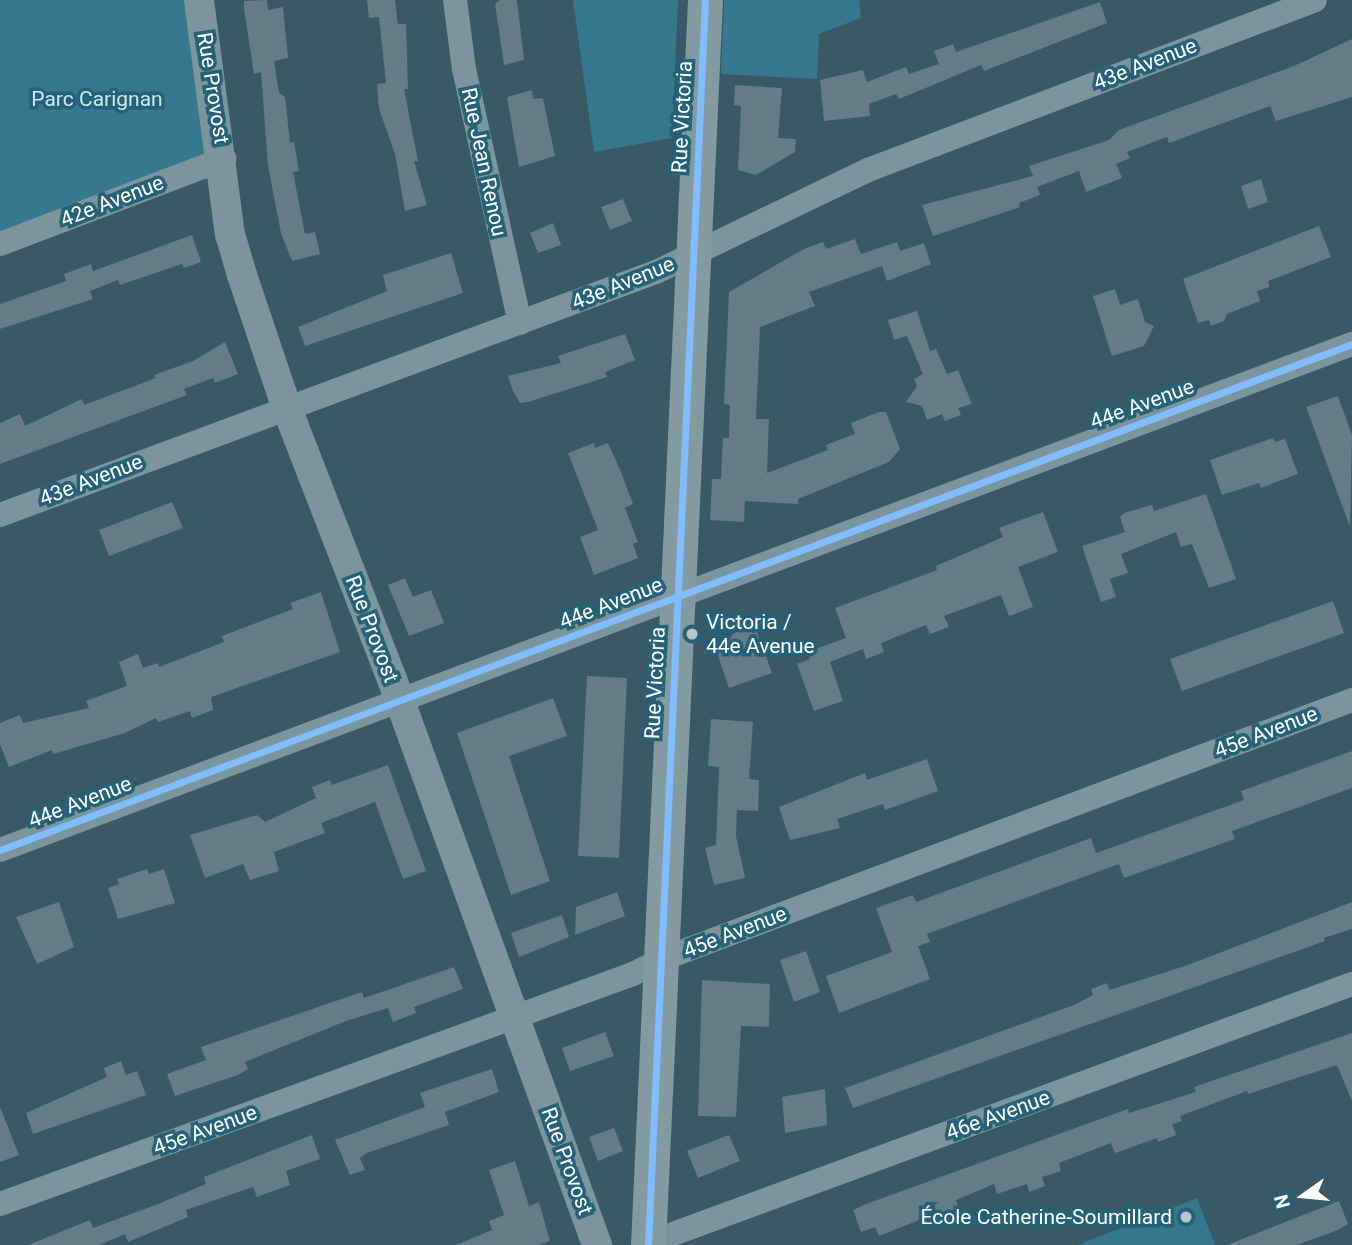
<!DOCTYPE html>
<meta charset="utf-8">
<style>
body{margin:0}
#map{position:relative;width:1352px;height:1245px;overflow:hidden;background:#385965;font-family:Roboto,sans-serif}
div>[style]{position:absolute}
.green>*{inset:0;background:#36788e}
.building>*{inset:0;background:#647c85}
.minor>*{height:24px;margin:-12px;padding:0 12px;transform-origin:12px;border-radius:12px;background:#7c949c}
.tertiary>*{height:30px;margin:-15px;padding:0 15px;transform-origin:15px;border-radius:15px;background:#7c949c}
.secondary>*{height:35px;margin:-17.5px;padding:0 17.5px;transform-origin:17.5px;border-radius:17.5px;background:#839aa1}
.cycleway>*{height:7px;margin:-3.5px;padding:0 3.5px;transform-origin:3.5px;border-radius:3.5px;background:#80bcff}
.dots>*{width:19px;height:19px;translate:-50% -50%;box-sizing:border-box;border:4px solid #256278;border-radius:50%}
span{translate:-50% -50%;white-space:nowrap;text-align:center;line-height:1.15;-webkit-text-stroke:7px #256278;paint-order:stroke}
.street-label{font-size:21px;color:#fff}
.park-label{font-size:21px;color:#cae9f3}
.poi-label{font-size:21px;color:#fff}
.left{translate:0 -50%;text-align:left}
.right{translate:-100% -50%;text-align:right}
.north{position:absolute;left:1268px;top:1161px;width:70px;height:70px;-webkit-text-stroke:5px #256278;paint-order:stroke;rotate:255deg;font-size:19px;font-weight:700;line-height:28px;text-align:center;color:#fff}
.north::after{content:'';display:block;margin:auto;width:24px;height:32px;background:#fff;clip-path:polygon(50% 0,100% 100%,50% 72%,0 100%)}
</style>
<div id="map">
<div class="green">
<div style="clip-path:polygon(0 0,187px 0,219px 157px,0 242px)"></div>
<div style="clip-path:polygon(573px 0,678px 0,672px 138px,594px 152px)"></div>
<div style="clip-path:polygon(724px 0,859px 0,861px 18px,819px 34px,817px 79px,721px 74px)"></div>
<div style="clip-path:polygon(1197px 1198px,1215px 1245px,1078px 1245px)"></div>
</div>
<div class="building">
<div style="clip-path:polygon(267px 0,268px 10px,283px 7px,288px 58px,274px 61px,279px 93px,285px 97px,290px 143px,294px 142px,299px 171px,293px 172px,305px 234px,315px 232px,320px 254px,292px 261px,281px 233px,268px 166px,261px 72px,254px 74px,244px 9px,244px 1px)"></div>
<div style="clip-path:polygon(367px 0,395px 0,398px 24px,406px 24px,408px 89px,404px 89px,418px 161px,414px 161px,427px 205px,405px 211px,395px 154px,379px 109px,377px 84px,386px 83px,379px 17px,369px 18px)"></div>
<div style="clip-path:polygon(500px 0,517px 0,524px 60px,504px 65px,495px 4px)"></div>
<div style="clip-path:polygon(1100px 2px,1107px 23px,984px 71px,981px 65px,899px 99px,896px 94px,869px 104px,870px 116px,824px 121px,820px 80px,863px 70px,867px 82px,906px 67px,909px 74px,939px 64px,934px 51px,953px 44px,956px 52px)"></div>
<div style="clip-path:polygon(1352px 39px,1352px 97px,1276px 121px,1270px 106px,1169px 143px,1167px 137px,1127px 152px,1130px 158px,1116px 164px,1122px 178px,1086px 192px,1079px 171px,1037px 187px,1040px 195px,1019px 203px,1020px 207px,933px 236px,922px 205px,1033px 176px,1029px 166px,1109px 140px,1119px 130px,1294px 66px)"></div>
<div style="clip-path:polygon(735px 85px,782px 88px,778px 138px,796px 139px,795px 152px,756px 175px,738px 170px,741px 106px,734px 105px)"></div>
<div style="clip-path:polygon(532px 90px,533px 99px,543px 98px,555px 156px,519px 167px,507px 97px)"></div>
<div style="clip-path:polygon(1261px 179px,1268px 202px,1248px 209px,1241px 186px)"></div>
<div style="clip-path:polygon(623px 199px,632px 221px,610px 230px,601px 207px)"></div>
<div style="clip-path:polygon(553px 223px,561px 245px,538px 253px,530px 233px)"></div>
<div style="clip-path:polygon(1319px 226px,1331px 257px,1268px 281px,1270px 287px,1257px 291px,1260px 301px,1227px 314px,1224px 321px,1211px 326px,1209px 320px,1198px 323px,1183px 279px)"></div>
<div style="clip-path:polygon(192px 235px,201px 262px,184px 268px,182px 264px,120px 285px,118px 280px,90px 291px,93px 299px,0 329px,0 304px,66px 281px,64px 274px,91px 264px,93px 271px)"></div>
<div style="clip-path:polygon(855px 239px,861px 254px,897px 242px,900px 251px,924px 243px,931px 264px,887px 281px,882px 266px,809px 292px,815px 306px,760px 327px,756px 419px,769px 419px,767px 473px,828px 450px,826px 445px,855px 434px,851px 423px,879px 412px,886px 412px,900px 449px,889px 462px,798px 499px,798px 504px,745px 501px,744px 522px,710px 520px,712px 479px,721px 479px,723px 438px,729px 438px,730px 405px,724px 404px,729px 292px,804px 249px,823px 242px,826px 249px)"></div>
<div style="clip-path:polygon(451px 253px,463px 293px,305px 346px,298px 327px,387px 291px,383px 275px)"></div>
<div style="clip-path:polygon(1115px 289px,1120px 305px,1138px 299px,1145px 322px,1154px 326px,1144px 346px,1112px 356px,1093px 296px)"></div>
<div style="clip-path:polygon(917px 311px,930px 351px,936px 349px,947px 374px,958px 370px,972px 404px,958px 408px,961px 415px,945px 421px,942px 414px,927px 420px,922px 406px,906px 402px,917px 386px,914px 379px,923px 374px,907px 336px,894px 340px,888px 320px)"></div>
<div style="clip-path:polygon(625px 334px,635px 360px,605px 372px,607px 377px,528px 402px,520px 403px,513px 391px,508px 376px,561px 363px,558px 356px)"></div>
<div style="clip-path:polygon(225px 342px,238px 374px,215px 383px,213px 378px,184px 389px,187px 395px,0 464px,0 423px,20px 414px,25px 426px,82px 399px,84px 405px,156px 378px,154px 375px,193px 361px)"></div>
<div style="clip-path:polygon(1338px 396px,1352px 435px,1350px 527px,1306px 407px)"></div>
<div style="clip-path:polygon(1273px 438px,1275px 442px,1285px 439px,1298px 474px,1261px 488px,1259px 483px,1222px 495px,1210px 460px)"></div>
<div style="clip-path:polygon(594px 443px,595px 448px,608px 443px,621px 472px,633px 504px,625px 508px,638px 542px,633px 544px,638px 558px,594px 575px,580px 537px,598px 530px,568px 453px)"></div>
<div style="clip-path:polygon(1206px 494px,1236px 579px,1209px 588px,1192px 544px,1181px 547px,1176px 532px,1121px 554px,1128px 573px,1110px 579px,1116px 597px,1101px 602px,1082px 546px,1125px 532px,1120px 517px,1124px 513px,1152px 505px,1154px 511px)"></div>
<div style="clip-path:polygon(172px 502px,183px 528px,109px 556px,99px 530px)"></div>
<div style="clip-path:polygon(1043px 512px,1058px 552px,1018px 567px,1033px 607px,1009px 616px,1001px 595px,944px 616px,949px 627px,930px 634px,926px 625px,881px 643px,884px 652px,866px 659px,863px 649px,830px 662px,843px 701px,814px 711px,797px 664px,810px 659px,807px 652px,846px 638px,835px 608px,937px 570px,936px 566px,1003px 537px,999px 528px)"></div>
<div style="clip-path:polygon(405px 578px,413px 597px,431px 590px,444px 623px,409px 636px,388px 585px)"></div>
<div style="clip-path:polygon(321px 592px,340px 652px,211px 697px,213px 710px,192px 718px,190px 711px,158px 722px,156px 718px,125px 733px,53px 754px,52px 750px,9px 767px,0 744px,0 723px,20px 715px,23px 723px,89px 708px,86px 701px,127px 686px,119px 662px,138px 654px,143px 668px,158px 663px,159px 667px,224px 642px,222px 636px,293px 609px,290px 603px)"></div>
<div style="clip-path:polygon(1333px 601px,1344px 633px,1182px 691px,1170px 659px)"></div>
<div style="clip-path:polygon(754px 623px,772px 673px,729px 688px,714px 644px)"></div>
<div style="clip-path:polygon(587px 676px,627px 678px,619px 858px,578px 856px)"></div>
<div style="clip-path:polygon(553px 698px,567px 736px,509px 756px,550px 881px,511px 895px,457px 733px)"></div>
<div style="clip-path:polygon(711px 719px,753px 722px,749px 779px,759px 780px,758px 811px,737px 810px,736px 836px,745px 878px,714px 885px,705px 848px,716px 845px,719px 767px,708px 766px)"></div>
<div style="clip-path:polygon(1352px 751px,1352px 788px,1232px 831px,1235px 839px,1124px 878px,1119px 864px,927px 934px,930px 942px,918px 946px,930px 979px,839px 1013px,826px 976px,892px 952px,876px 908px,913px 895px,916px 902px,1091px 838px,1096px 853px,1244px 800px,1241px 791px)"></div>
<div style="clip-path:polygon(927px 759px,938px 791px,885px 810px,883px 804px,837px 819px,840px 828px,790px 840px,779px 807px,865px 773px,867px 780px)"></div>
<div style="clip-path:polygon(388px 765px,426px 871px,403px 879px,375px 802px,321px 823px,325px 833px,274px 852px,279px 871px,250px 880px,243px 864px,205px 878px,190px 835px,257px 815px,265px 822px,316px 798px,312px 787px,330px 780px,332px 785px)"></div>
<div style="clip-path:polygon(147px 869px,149px 874px,164px 869px,175px 903px,118px 919px,108px 888px,119px 884px,117px 879px)"></div>
<div style="clip-path:polygon(617px 892px,625px 916px,575px 935px,576px 907px)"></div>
<div style="clip-path:polygon(59px 902px,74px 947px,37px 964px,16px 917px)"></div>
<div style="clip-path:polygon(1352px 902px,1352px 929px,1324px 938px,1325px 941px,853px 1108px,845px 1088px,1074px 1005px,1093px 995px,1091px 989px,1107px 983px,1109px 990px,1185px 966px)"></div>
<div style="clip-path:polygon(562px 915px,569px 937px,519px 957px,511px 933px)"></div>
<div style="clip-path:polygon(806px 951px,820px 992px,794px 1002px,780px 960px)"></div>
<div style="clip-path:polygon(454px 967px,463px 989px,414px 1007px,416px 1013px,393px 1022px,388px 1008px,346px 1021px,245px 1062px,248px 1069px,238px 1075px,175px 1096px,167px 1074px,206px 1060px,201px 1047px,362px 992px,364px 998px)"></div>
<div style="clip-path:polygon(702px 980px,770px 984px,769px 1027px,741px 1026px,736px 1117px,698px 1116px)"></div>
<div style="clip-path:polygon(605px 1032px,614px 1056px,570px 1071px,562px 1048px)"></div>
<div style="clip-path:polygon(1352px 1033px,1352px 1101px,1337px 1065px,1248px 1094px,1247px 1091px,1180px 1116px,1182px 1121px,1172px 1124px,1176px 1135px,1158px 1142px,1157px 1138px,1115px 1153px,1111px 1143px,1059px 1163px,1061px 1171px,1042px 1177px,1045px 1186px,1029px 1192px,1027px 1184px,997px 1194px,994px 1184px,956px 1200px,960px 1212px,944px 1218px,942px 1211px,879px 1236px,875px 1227px,861px 1232px,853px 1210px,866px 1204px,1128px 1109px,1129px 1113px,1196px 1092px,1194px 1087px)"></div>
<div style="clip-path:polygon(121px 1061px,126px 1075px,137px 1071px,146px 1095px,33px 1134px,26px 1113px,107px 1077px,104px 1068px)"></div>
<div style="clip-path:polygon(492px 1069px,499px 1092px,445px 1112px,449px 1125px,367px 1153px,360px 1158px,365px 1170px,350px 1175px,335px 1140px,425px 1107px,420px 1093px)"></div>
<div style="clip-path:polygon(825px 1089px,827px 1125px,785px 1133px,782px 1097px)"></div>
<div style="clip-path:polygon(0 1107px,19px 1155px,0 1162px)"></div>
<div style="clip-path:polygon(614px 1128px,623px 1151px,598px 1161px,589px 1137px)"></div>
<div style="clip-path:polygon(312px 1135px,320px 1159px,286px 1171px,290px 1185px,257px 1197px,253px 1187px,186px 1210px,188px 1217px,128px 1242px,125px 1234px,99px 1245px,28px 1245px,90px 1220px,93px 1228px,158px 1204px,206px 1184px,204px 1177px)"></div>
<div style="clip-path:polygon(729px 1135px,740px 1161px,698px 1178px,687px 1151px)"></div>
<div style="clip-path:polygon(515px 1161px,529px 1206px,539px 1202px,550px 1241px,538px 1245px,456px 1245px,492px 1230px,489px 1221px,504px 1215px,489px 1170px)"></div>
<div style="clip-path:polygon(1339px 1201px,1348px 1224px,1338px 1230px,1297px 1245px,1227px 1245px)"></div>
</div>
<div class="minor">
<div style="left:455px;top:0;width:70px;rotate:82.6deg"></div>
<div style="left:464px;top:69px;width:260px;rotate:77.6deg"></div>
<div style="left:0;top:244px;width:240px;rotate:-20.8deg"></div>
<div style="left:0;top:515px;width:700px;rotate:-20.33deg"></div>
<div style="left:656px;top:272px;width:235px;rotate:-25.7deg"></div>
<div style="left:868px;top:170px;width:478px;rotate:-20.8deg"></div>
<div style="left:0;top:850px;width:1444px;rotate:-20.52deg"></div>
<div style="left:0;top:1204px;width:673px;rotate:-19.97deg"></div>
<div style="left:633px;top:974px;width:30px;rotate:-27deg"></div>
<div style="left:660px;top:960px;width:739px;rotate:-20.59deg"></div>
<div style="left:643px;top:1245px;width:756px;rotate:-20.21deg"></div>
</div>
<div class="tertiary">
<div style="left:199px;top:0;width:236px;rotate:82.5deg"></div>
<div style="left:230px;top:234px;width:43px;rotate:73.7deg"></div>
<div style="left:242px;top:275px;width:138px;rotate:71.4deg"></div>
<div style="left:286px;top:406px;width:293px;rotate:68.8deg"></div>
<div style="left:392px;top:679px;width:602px;rotate:70.09deg"></div>
</div>
<div class="secondary">
<div style="left:648px;top:1245px;width:1246px;rotate:-87.38deg"></div>
</div>
<div class="cycleway">
<div style="left:0;top:850px;width:1444px;rotate:-20.52deg"></div>
<div style="left:648px;top:1245px;width:1246px;rotate:-87.38deg"></div>
</div>
<div class="dots">
<div style="left:692px;top:634px;background:#b9c5c9"></div>
<div style="left:1186px;top:1217px;background:#b9c5c9"></div>
</div>
<div class="street-label">
<span style="left:1145px;top:64px;rotate:-21deg">43e Avenue</span>
<span style="left:213px;top:88px;rotate:81deg">Rue Provost</span>
<span style="left:682px;top:117px;rotate:-87deg">Rue Victoria</span>
<span style="left:484px;top:162px;rotate:78deg">Rue Jean Renou</span>
<span style="left:112px;top:201px;rotate:-21deg">42e Avenue</span>
<span style="left:623px;top:283px;rotate:-22deg">43e Avenue</span>
<span style="left:1142px;top:404px;rotate:-20deg">44e Avenue</span>
<span style="left:91px;top:480px;rotate:-21deg">43e Avenue</span>
<span style="left:611px;top:603px;rotate:-21deg">44e Avenue</span>
<span style="left:372px;top:629px;rotate:69deg">Rue Provost</span>
<span style="left:655px;top:683px;rotate:-87deg">Rue Victoria</span>
<span style="left:1266px;top:732px;rotate:-21deg">45e Avenue</span>
<span style="left:80px;top:802px;rotate:-21deg">44e Avenue</span>
<span style="left:735px;top:932px;rotate:-21deg">45e Avenue</span>
<span style="left:998px;top:1115px;rotate:-20deg">46e Avenue</span>
<span style="left:205px;top:1130px;rotate:-20deg">45e Avenue</span>
<span style="left:567px;top:1161px;rotate:70deg">Rue Provost</span>
</div>
<div class="park-label">
<span style="left:97px;top:99px">Parc Carignan</span>
</div>
<div class="poi-label">
<span class="left" style="left:706px;top:634px">Victoria /<br>44e Avenue</span>
<span class="right" style="left:1172px;top:1217px">École Catherine-Soumillard</span>
</div>
<div class="north">N</div>
</div>
